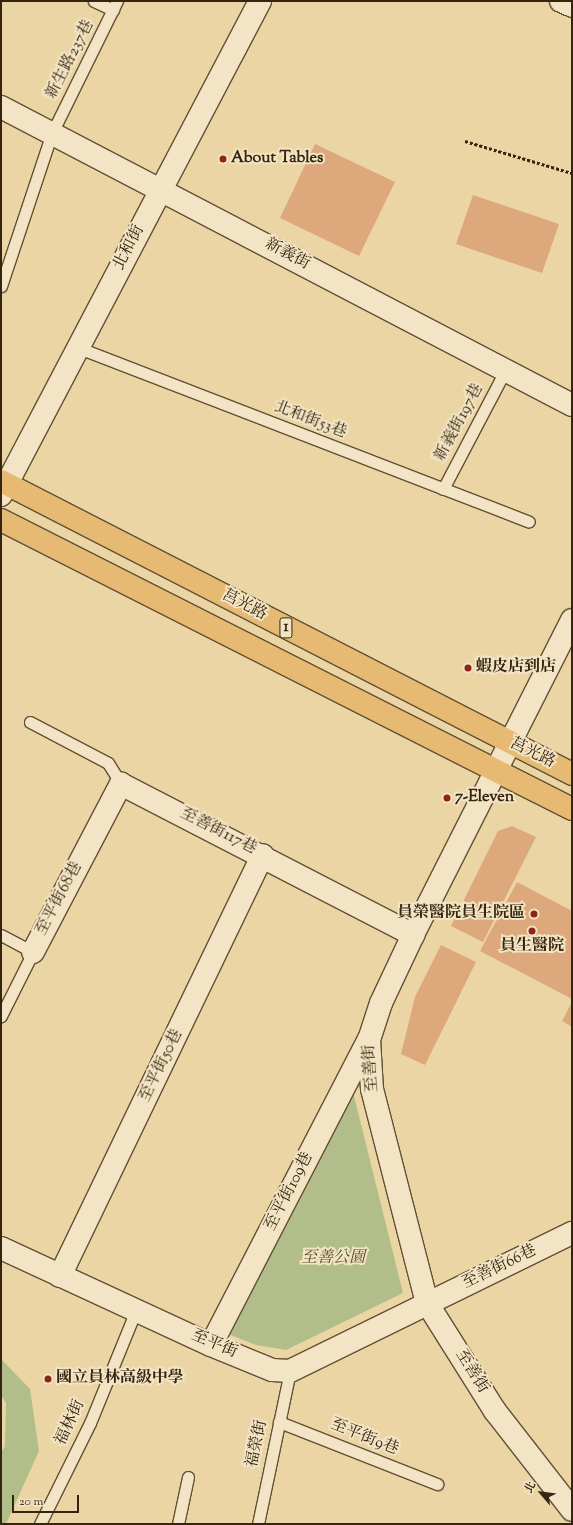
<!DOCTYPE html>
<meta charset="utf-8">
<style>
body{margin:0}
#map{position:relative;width:573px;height:1525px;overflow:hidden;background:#ebd5a5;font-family:"Sorts Mill Goudy","Noto Serif TC",serif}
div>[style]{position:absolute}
.green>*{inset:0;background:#b2be8a}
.building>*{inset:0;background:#dda87c}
.path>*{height:2.5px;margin-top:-1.25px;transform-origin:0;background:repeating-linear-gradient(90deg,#35240f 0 3px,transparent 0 5px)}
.roads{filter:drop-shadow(1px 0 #625034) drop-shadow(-1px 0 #625034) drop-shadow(0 1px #625034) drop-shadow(0 -1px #625034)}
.service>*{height:11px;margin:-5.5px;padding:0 5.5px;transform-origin:5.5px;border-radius:5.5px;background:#f2e4c4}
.minor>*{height:22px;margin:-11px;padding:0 11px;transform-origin:11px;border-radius:11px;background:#f2e4c4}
.primary>*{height:22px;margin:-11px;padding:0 11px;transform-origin:11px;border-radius:11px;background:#e6ba72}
.dots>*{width:11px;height:11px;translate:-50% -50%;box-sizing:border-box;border:2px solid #f2e4c4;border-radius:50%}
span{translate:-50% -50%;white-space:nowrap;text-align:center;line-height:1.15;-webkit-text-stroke:4px #f2e4c4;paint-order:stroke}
.shield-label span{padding:1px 3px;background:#f2e4c4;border:1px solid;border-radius:3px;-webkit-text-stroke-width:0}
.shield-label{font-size:15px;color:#35240f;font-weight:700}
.street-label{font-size:16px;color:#35240f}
.poi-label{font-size:16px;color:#35240f;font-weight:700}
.left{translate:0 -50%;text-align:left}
.right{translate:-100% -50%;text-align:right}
.park-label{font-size:16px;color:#544a2e;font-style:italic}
.frame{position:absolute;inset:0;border:2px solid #35240f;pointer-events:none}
.north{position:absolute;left:521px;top:1473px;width:40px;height:40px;-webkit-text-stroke:3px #f2e4c4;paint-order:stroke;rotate:298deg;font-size:11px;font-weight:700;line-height:16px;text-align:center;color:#35240f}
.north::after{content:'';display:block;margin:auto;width:14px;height:18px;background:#35240f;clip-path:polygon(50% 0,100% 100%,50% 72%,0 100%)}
.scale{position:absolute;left:12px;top:1495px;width:67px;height:18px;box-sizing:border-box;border:2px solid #35240f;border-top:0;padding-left:5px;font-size:12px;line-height:14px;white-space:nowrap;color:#35240f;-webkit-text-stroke:3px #f2e4c4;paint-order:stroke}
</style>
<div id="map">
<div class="green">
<div style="clip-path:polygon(352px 1088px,403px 1293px,286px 1350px,256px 1345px,228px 1334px)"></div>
<div style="clip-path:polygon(1px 1359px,30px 1389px,39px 1451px,6px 1524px,1px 1524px,1px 1453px,5px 1446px,6px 1403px,1px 1395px)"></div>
</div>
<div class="building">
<div style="clip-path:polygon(315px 144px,395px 182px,359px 256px,280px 218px)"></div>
<div style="clip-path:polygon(473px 195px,559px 224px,542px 273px,456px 244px)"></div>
<div style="clip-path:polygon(512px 826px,536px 837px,483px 942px,451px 926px,498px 831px)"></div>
<div style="clip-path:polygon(517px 882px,572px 911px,572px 999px,480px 951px)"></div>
<div style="clip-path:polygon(441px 945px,476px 962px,425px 1065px,401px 1054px,415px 997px)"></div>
<div style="clip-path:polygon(572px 1002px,572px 1027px,562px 1021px)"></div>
</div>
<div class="path">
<div style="left:465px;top:141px;width:112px;rotate:16.7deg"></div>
</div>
<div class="roads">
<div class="service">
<div style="left:94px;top:1px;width:21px;rotate:25deg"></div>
<div style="left:1px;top:286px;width:161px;rotate:-71.6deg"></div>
<div style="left:52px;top:133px;width:147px;rotate:-63.8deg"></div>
<div style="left:79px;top:348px;width:482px;rotate:21.1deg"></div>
<div style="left:443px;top:489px;width:133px;rotate:-62.3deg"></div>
<div style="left:30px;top:722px;width:88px;rotate:27.7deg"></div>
<div style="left:108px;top:763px;width:25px;rotate:58deg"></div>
<div style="left:1px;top:935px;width:36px;rotate:28deg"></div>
<div style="left:33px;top:952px;width:72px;rotate:116.6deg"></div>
<div style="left:279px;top:1422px;width:170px;rotate:21.4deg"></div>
<div style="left:40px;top:1524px;width:113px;rotate:-63.7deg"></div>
<div style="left:90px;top:1423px;width:122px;rotate:-67.8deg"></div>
<div style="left:178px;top:1524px;width:48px;rotate:-78deg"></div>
<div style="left:258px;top:1524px;width:156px;rotate:-78.2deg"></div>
</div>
<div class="minor">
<div style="left:561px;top:1px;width:12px;rotate:24deg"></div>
<div style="left:1px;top:107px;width:644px;rotate:27.56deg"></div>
<div style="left:1px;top:495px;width:558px;rotate:-62.33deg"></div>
<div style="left:572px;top:620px;width:353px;rotate:116.8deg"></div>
<div style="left:413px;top:935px;width:75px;rotate:115.2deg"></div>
<div style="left:381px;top:1003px;width:38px;rotate:108deg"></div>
<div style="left:369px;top:1039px;width:50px;rotate:86.6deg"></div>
<div style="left:372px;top:1089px;width:221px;rotate:75.6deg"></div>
<div style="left:427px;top:1303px;width:128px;rotate:57.8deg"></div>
<div style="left:495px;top:1411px;width:125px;rotate:52.1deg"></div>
<div style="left:33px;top:952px;width:190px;rotate:-62.4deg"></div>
<div style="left:121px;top:784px;width:329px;rotate:27.3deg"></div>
<div style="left:1px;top:1248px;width:231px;rotate:24.8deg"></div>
<div style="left:211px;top:1345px;width:66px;rotate:22.3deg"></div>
<div style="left:272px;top:1370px;width:18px;rotate:3deg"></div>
<div style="left:290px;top:1371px;width:314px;rotate:-26.1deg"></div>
<div style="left:60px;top:1276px;width:467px;rotate:-64.3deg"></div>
<div style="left:211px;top:1345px;width:344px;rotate:-62.7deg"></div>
</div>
<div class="primary">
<div style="left:1px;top:481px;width:642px;rotate:27.16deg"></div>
<div style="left:1px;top:520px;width:640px;rotate:26.85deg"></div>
</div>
</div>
<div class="dots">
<div style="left:223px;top:159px;background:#8f2418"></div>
<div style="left:468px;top:668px;background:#8f2418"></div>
<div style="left:447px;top:798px;background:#8f2418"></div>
<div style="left:534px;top:914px;background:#8f2418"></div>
<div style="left:532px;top:931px;background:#8f2418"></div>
<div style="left:48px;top:1379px;background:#8f2418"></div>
</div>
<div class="shield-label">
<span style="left:286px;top:628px">1</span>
</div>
<div class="street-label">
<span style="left:71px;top:60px;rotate:-63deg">新生路237巷</span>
<span style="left:130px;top:248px;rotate:-63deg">北和街</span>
<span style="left:287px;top:255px;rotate:28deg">新義街</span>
<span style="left:310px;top:421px;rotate:21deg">北和街53巷</span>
<span style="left:460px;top:423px;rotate:-62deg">新義街197巷</span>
<span style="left:244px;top:606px;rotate:27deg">莒光路</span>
<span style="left:532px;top:754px;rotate:26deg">莒光路</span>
<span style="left:218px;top:832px;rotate:27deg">至善街117巷</span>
<span style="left:60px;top:899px;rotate:-62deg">至平街68巷</span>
<span style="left:162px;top:1066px;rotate:-64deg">至平街50巷</span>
<span style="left:372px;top:1068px;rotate:-94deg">至善街</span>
<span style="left:290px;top:1192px;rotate:-63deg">至平街109巷</span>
<span style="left:500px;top:1268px;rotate:-26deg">至善街66巷</span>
<span style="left:214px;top:1345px;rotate:23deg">至平街</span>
<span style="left:471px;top:1372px;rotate:58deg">至善街</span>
<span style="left:71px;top:1423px;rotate:-65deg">福林街</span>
<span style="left:364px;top:1438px;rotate:22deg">至平街9巷</span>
<span style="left:258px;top:1444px;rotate:-78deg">福榮街</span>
</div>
<div class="poi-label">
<span class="left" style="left:231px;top:159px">About Tables</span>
<span class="left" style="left:476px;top:668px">蝦皮店到店</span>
<span class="left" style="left:455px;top:798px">7-Eleven</span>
<span class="right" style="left:525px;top:914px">員榮醫院員生院區</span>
<span style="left:532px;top:947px">員生醫院</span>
<span class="left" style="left:56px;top:1379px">國立員林高級中學</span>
</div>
<div class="park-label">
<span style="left:333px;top:1259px">至善公園</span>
</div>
<div class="frame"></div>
<div class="north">北</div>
<div class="scale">20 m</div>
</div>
